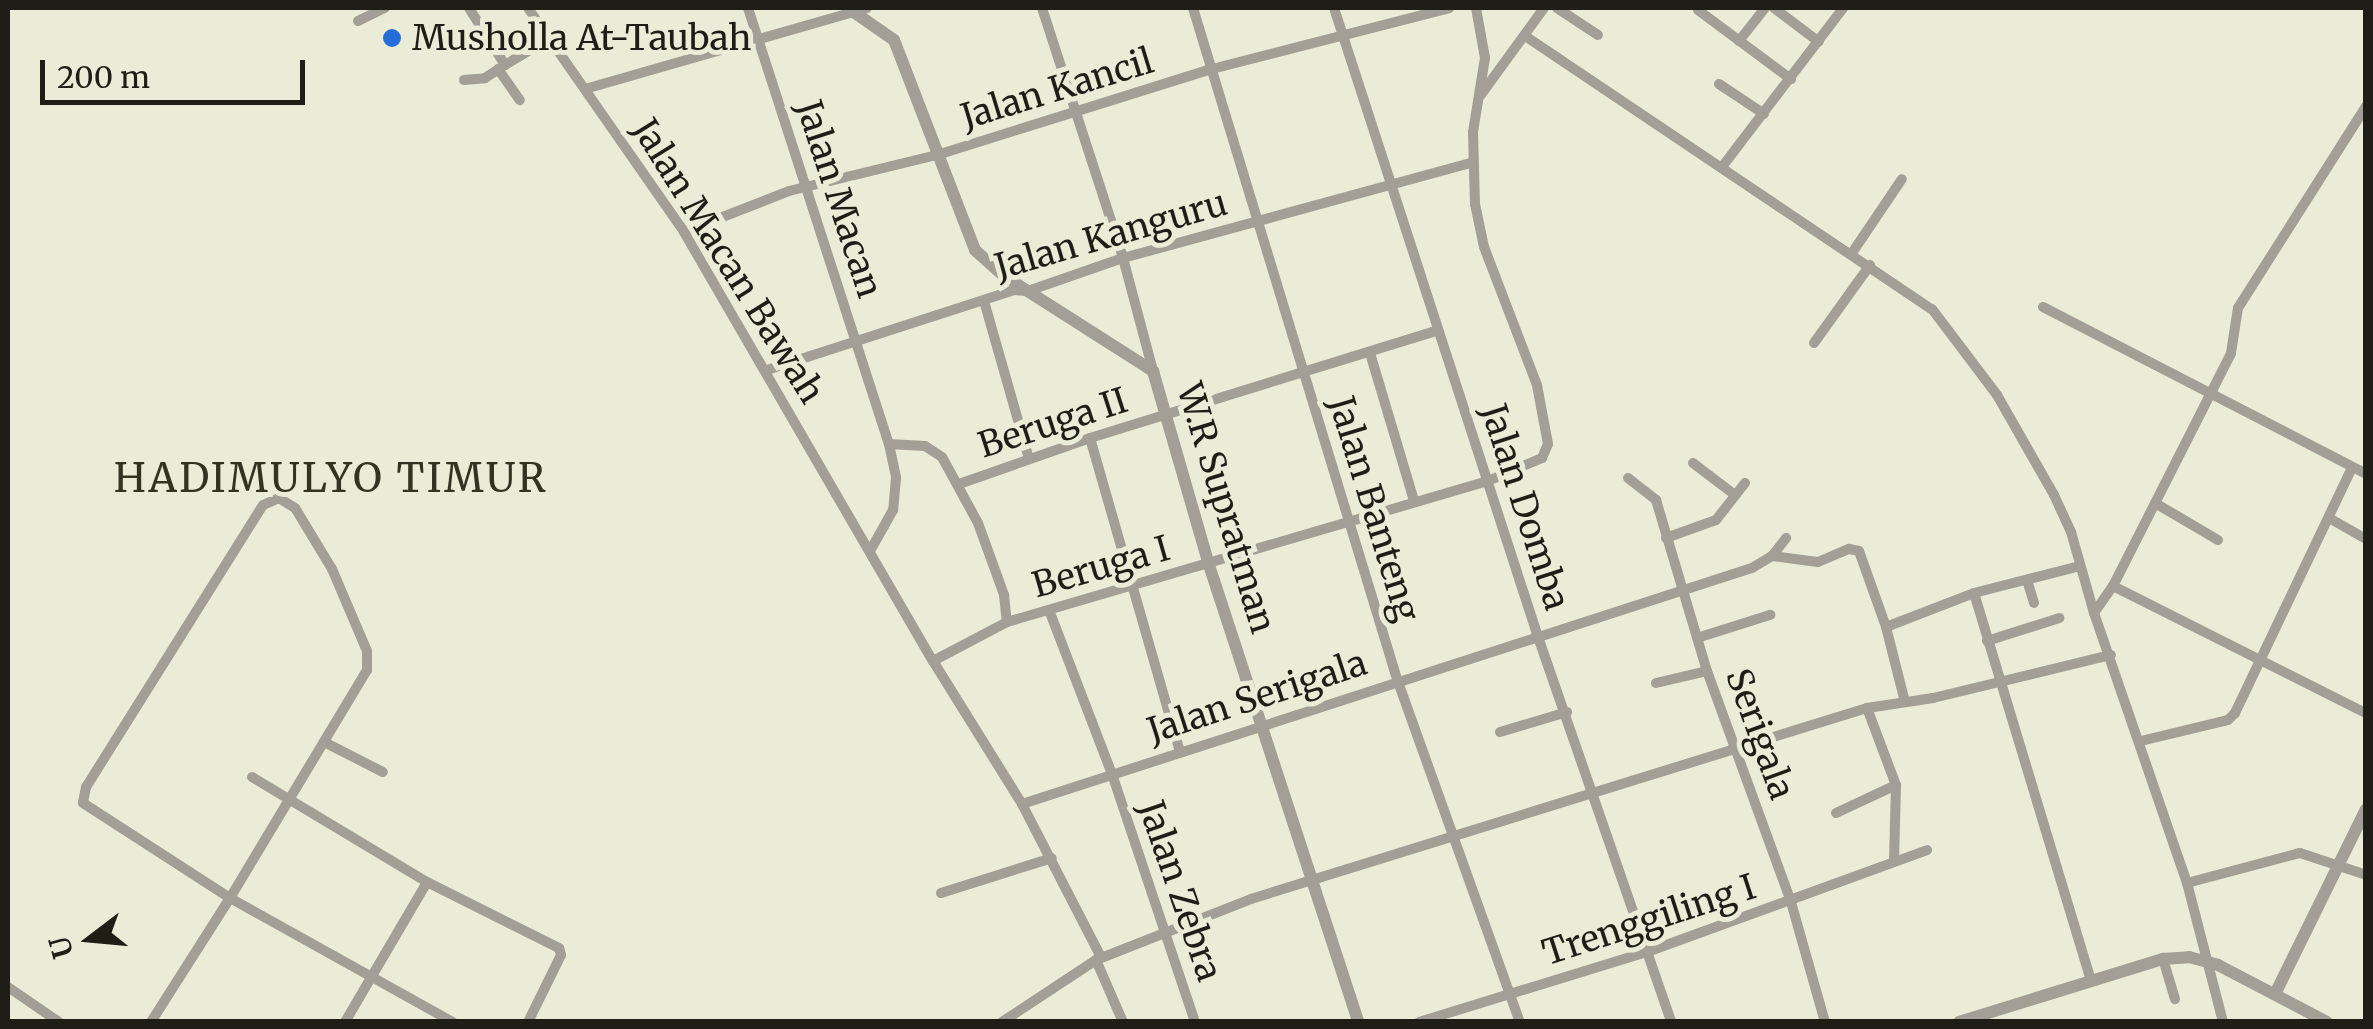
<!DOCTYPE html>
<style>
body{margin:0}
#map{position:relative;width:2373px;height:1029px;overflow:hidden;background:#ebecd7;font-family:Merriweather,serif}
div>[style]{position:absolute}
.minor>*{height:10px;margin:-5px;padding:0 5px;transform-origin:5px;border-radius:5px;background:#a39e96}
.tertiary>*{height:12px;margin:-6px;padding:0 6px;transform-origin:6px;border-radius:6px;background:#a39e96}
.dots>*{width:28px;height:28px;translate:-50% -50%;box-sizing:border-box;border:5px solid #ebecd7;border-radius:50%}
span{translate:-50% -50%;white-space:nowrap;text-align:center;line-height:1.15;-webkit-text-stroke:10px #ebecd7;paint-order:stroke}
.poi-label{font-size:35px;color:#1e1e17}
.left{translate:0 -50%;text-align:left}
.street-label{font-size:35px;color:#1e1e17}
.quarter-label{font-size:40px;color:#333323;letter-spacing:2.5px}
.frame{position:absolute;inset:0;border:10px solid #1e1e17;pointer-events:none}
.north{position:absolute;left:40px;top:889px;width:100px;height:100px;-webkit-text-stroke:8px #ebecd7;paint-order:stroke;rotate:254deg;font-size:28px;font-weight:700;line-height:40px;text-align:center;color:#1e1e17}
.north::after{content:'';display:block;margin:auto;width:35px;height:45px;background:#1e1e17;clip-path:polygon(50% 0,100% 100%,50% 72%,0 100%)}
.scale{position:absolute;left:40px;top:60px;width:265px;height:45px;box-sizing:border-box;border:5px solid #1e1e17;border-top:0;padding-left:12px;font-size:30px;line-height:35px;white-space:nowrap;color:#1e1e17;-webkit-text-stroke:8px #ebecd7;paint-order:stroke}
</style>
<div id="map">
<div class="minor">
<div style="left:469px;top:8px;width:67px;rotate:57.7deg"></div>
<div style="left:505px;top:65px;width:50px;rotate:-31.2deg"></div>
<div style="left:528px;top:8px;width:273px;rotate:55.1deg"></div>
<div style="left:684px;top:232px;width:496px;rotate:59.9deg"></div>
<div style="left:933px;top:661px;width:168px;rotate:58.1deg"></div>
<div style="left:1022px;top:804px;width:172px;rotate:62.7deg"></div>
<div style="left:748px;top:8px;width:458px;rotate:72.1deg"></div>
<div style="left:889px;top:444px;width:35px;rotate:78deg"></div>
<div style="left:896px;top:478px;width:32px;rotate:95deg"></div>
<div style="left:893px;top:510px;width:47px;rotate:119.3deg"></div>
<div style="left:1042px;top:8px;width:263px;rotate:72deg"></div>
<div style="left:1123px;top:258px;width:117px;rotate:75.1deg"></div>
<div style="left:1193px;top:8px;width:701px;rotate:73.09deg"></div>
<div style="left:1397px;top:679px;width:364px;rotate:70.3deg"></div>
<div style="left:1334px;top:8px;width:658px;rotate:72.03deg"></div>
<div style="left:1537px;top:634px;width:410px;rotate:70.9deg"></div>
<div style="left:1557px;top:8px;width:49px;rotate:33.4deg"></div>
<div style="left:1774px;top:8px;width:56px;rotate:37.1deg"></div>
<div style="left:1698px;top:10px;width:116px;rotate:36.6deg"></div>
<div style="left:358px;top:21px;width:30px;rotate:-26deg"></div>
<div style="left:1525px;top:36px;width:490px;rotate:33.9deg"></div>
<div style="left:1932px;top:309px;width:108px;rotate:52.9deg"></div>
<div style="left:1997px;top:395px;width:115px;rotate:60.3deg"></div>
<div style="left:2054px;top:495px;width:41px;rotate:65.3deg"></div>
<div style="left:2071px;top:532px;width:84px;rotate:74.1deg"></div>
<div style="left:1739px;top:41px;width:42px;rotate:-51.8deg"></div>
<div style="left:498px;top:69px;width:38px;rotate:55deg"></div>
<div style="left:464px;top:80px;width:21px;rotate:-5deg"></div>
<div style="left:485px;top:78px;width:24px;rotate:-33deg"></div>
<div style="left:1719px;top:84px;width:54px;rotate:33.7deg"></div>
<div style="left:585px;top:89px;width:293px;rotate:-16deg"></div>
<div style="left:1480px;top:96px;width:109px;rotate:-54deg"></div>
<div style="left:1722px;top:167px;width:200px;rotate:-52.7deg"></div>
<div style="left:684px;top:232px;width:113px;rotate:-21.3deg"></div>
<div style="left:789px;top:191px;width:152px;rotate:-13.7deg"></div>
<div style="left:937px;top:155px;width:288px;rotate:-17.4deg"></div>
<div style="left:1212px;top:69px;width:245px;rotate:-14.4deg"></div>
<div style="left:1852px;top:253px;width:89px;rotate:-56deg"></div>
<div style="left:984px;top:301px;width:164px;rotate:74.1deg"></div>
<div style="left:2043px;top:307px;width:364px;rotate:27.3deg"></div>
<div style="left:1814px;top:343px;width:96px;rotate:-54.3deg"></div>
<div style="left:1370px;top:353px;width:154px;rotate:73.4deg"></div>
<div style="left:767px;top:370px;width:260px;rotate:-17.9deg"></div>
<div style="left:1014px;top:290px;width:14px;rotate:4deg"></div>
<div style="left:1028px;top:291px;width:101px;rotate:-19.2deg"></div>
<div style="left:1123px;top:258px;width:363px;rotate:-15.3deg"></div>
<div style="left:1090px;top:438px;width:327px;rotate:74deg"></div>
<div style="left:889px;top:444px;width:36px;rotate:3deg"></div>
<div style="left:925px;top:446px;width:20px;rotate:33deg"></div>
<div style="left:942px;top:457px;width:75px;rotate:61.4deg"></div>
<div style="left:978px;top:523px;width:77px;rotate:70.1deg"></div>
<div style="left:1004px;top:595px;width:27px;rotate:84deg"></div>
<div style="left:1693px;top:463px;width:53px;rotate:37.3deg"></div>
<div style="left:1628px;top:478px;width:36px;rotate:38deg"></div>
<div style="left:1656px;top:500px;width:178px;rotate:73.4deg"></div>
<div style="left:1707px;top:671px;width:246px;rotate:70deg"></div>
<div style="left:1791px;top:902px;width:125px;rotate:74.2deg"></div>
<div style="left:959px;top:484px;width:139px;rotate:-19.3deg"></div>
<div style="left:1090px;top:438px;width:364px;rotate:-17.2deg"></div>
<div style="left:2155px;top:503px;width:73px;rotate:30.4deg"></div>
<div style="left:2329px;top:518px;width:43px;rotate:29.6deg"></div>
<div style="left:1666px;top:538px;width:53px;rotate:-19.8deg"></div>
<div style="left:1716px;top:520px;width:47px;rotate:-51.9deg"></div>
<div style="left:1772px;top:556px;width:46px;rotate:7.4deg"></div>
<div style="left:1818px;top:562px;width:34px;rotate:-23deg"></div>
<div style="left:1849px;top:549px;width:10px;rotate:11deg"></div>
<div style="left:1859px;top:551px;width:81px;rotate:70.4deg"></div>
<div style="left:1886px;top:627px;width:77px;rotate:75.8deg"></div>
<div style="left:2027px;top:580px;width:24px;rotate:73deg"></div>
<div style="left:2113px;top:586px;width:283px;rotate:26.7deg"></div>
<div style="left:1974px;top:593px;width:405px;rotate:73.2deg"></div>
<div style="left:1049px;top:610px;width:176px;rotate:69deg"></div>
<div style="left:1112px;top:774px;width:262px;rotate:71.5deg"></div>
<div style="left:1886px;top:627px;width:94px;rotate:-21.1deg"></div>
<div style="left:1974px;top:593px;width:109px;rotate:-14.3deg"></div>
<div style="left:1697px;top:638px;width:77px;rotate:-17.5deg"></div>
<div style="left:1987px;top:641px;width:76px;rotate:-17.7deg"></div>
<div style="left:933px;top:661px;width:84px;rotate:-27.8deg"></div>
<div style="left:1007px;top:622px;width:501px;rotate:-16.34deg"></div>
<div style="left:1488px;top:481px;width:59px;rotate:-23.1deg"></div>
<div style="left:1542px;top:458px;width:15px;rotate:-67deg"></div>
<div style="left:1548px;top:444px;width:60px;rotate:-100.6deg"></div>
<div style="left:1537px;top:385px;width:148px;rotate:-111deg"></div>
<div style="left:1484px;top:247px;width:44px;rotate:-101.8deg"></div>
<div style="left:1475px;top:204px;width:72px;rotate:-91.6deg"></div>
<div style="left:1473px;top:132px;width:75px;rotate:-80.8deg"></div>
<div style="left:1485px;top:58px;width:51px;rotate:-100.2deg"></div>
<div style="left:1656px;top:683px;width:52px;rotate:-13.2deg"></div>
<div style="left:1867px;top:708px;width:82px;rotate:69.4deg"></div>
<div style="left:1896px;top:785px;width:76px;rotate:91.5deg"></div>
<div style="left:1500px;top:732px;width:70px;rotate:-16.6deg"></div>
<div style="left:2141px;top:741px;width:89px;rotate:-13.6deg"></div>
<div style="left:2228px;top:720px;width:10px;rotate:-45deg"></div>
<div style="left:2235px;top:713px;width:272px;rotate:-64.5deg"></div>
<div style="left:324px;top:742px;width:66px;rotate:27deg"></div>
<div style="left:252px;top:777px;width:204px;rotate:31deg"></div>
<div style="left:427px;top:882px;width:148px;rotate:26.6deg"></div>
<div style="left:559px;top:948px;width:7px;rotate:74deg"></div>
<div style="left:561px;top:955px;width:75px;rotate:116.2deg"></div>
<div style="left:1022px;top:804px;width:767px;rotate:-17.92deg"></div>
<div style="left:1752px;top:568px;width:23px;rotate:-31deg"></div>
<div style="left:1772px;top:556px;width:23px;rotate:-52deg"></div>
<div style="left:1836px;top:813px;width:66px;rotate:-25deg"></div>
<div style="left:2187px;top:883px;width:117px;rotate:-14.9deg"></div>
<div style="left:2300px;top:853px;width:70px;rotate:18.4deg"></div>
<div style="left:941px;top:893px;width:116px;rotate:-17.5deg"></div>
<div style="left:2163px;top:959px;width:42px;rotate:73.3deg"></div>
<div style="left:1096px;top:960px;width:68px;rotate:66.5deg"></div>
<div style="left:8px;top:987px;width:62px;rotate:34.5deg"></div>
<div style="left:151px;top:1022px;width:147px;rotate:-57.5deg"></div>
<div style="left:230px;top:898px;width:266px;rotate:-59deg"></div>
<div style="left:367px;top:670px;width:19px;rotate:-90deg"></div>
<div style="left:367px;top:651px;width:89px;rotate:-113.1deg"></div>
<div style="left:332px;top:569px;width:71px;rotate:-121.2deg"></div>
<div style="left:295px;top:508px;width:19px;rotate:-148deg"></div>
<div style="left:279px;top:498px;width:17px;rotate:156deg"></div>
<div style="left:263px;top:505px;width:333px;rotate:122.1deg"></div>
<div style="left:86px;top:787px;width:16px;rotate:101deg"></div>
<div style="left:83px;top:803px;width:175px;rotate:32.9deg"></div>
<div style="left:230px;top:898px;width:255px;rotate:29.1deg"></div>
<div style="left:345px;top:1022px;width:162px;rotate:-59.6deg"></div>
<div style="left:1002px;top:1022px;width:113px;rotate:-33.4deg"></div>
<div style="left:1096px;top:960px;width:167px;rotate:-21.5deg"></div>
<div style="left:1251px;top:899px;width:645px;rotate:-17.23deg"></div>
<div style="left:1867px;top:708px;width:67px;rotate:-8.6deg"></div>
<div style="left:1933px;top:698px;width:183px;rotate:-13.6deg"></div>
<div style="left:1419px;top:1022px;width:239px;rotate:-17.1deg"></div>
<div style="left:1647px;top:952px;width:298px;rotate:-20deg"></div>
<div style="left:2223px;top:1022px;width:144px;rotate:-104.5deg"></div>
<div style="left:2187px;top:883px;width:286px;rotate:-109deg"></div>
<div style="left:2094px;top:613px;width:33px;rotate:-55deg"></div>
<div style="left:2113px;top:586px;width:261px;rotate:-63.1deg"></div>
<div style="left:2231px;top:353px;width:46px;rotate:-81.2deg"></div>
<div style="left:2238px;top:308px;width:239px;rotate:-57.6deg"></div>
</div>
<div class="tertiary">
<div style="left:848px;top:8px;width:56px;rotate:34.8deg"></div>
<div style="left:894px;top:40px;width:225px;rotate:68.9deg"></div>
<div style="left:975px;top:250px;width:39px;rotate:42deg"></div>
<div style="left:1004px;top:276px;width:177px;rotate:32.5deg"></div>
<div style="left:1153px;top:371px;width:202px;rotate:73.9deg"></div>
<div style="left:1209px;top:565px;width:481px;rotate:71.9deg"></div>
<div style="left:2275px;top:994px;width:206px;rotate:-63.8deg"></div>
<div style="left:1959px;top:1022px;width:214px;rotate:-17.2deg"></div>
<div style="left:2163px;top:959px;width:26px;rotate:-4deg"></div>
<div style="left:2189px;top:957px;width:30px;rotate:15deg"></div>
<div style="left:2218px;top:965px;width:123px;rotate:27.6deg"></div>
</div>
<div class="dots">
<div style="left:392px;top:38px;background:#256dd9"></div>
</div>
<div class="poi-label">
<span class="left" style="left:412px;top:38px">Musholla At-Taubah</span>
</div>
<div class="street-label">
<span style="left:1057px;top:89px;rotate:-17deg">Jalan Kancil</span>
<span style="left:839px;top:199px;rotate:72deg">Jalan Macan</span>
<span style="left:1111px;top:235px;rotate:-16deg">Jalan Kanguru</span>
<span style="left:728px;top:261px;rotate:58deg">Jalan Macan Bawah</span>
<span style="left:1053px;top:423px;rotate:-18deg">Beruga II</span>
<span style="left:1525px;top:507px;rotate:72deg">Jalan Domba</span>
<span style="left:1226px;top:508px;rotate:73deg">W.R Supratman</span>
<span style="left:1374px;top:509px;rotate:73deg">Jalan Banteng</span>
<span style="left:1101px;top:567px;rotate:-16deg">Beruga I</span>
<span style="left:1257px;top:697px;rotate:-18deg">Jalan Serigala</span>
<span style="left:1760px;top:734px;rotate:70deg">Serigala</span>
<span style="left:1180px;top:891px;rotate:71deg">Jalan Zebra</span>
<span style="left:1649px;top:920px;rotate:-18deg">Trenggiling I</span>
</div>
<div class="quarter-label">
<span style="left:331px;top:478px">HADIMULYO TIMUR</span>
</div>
<div class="frame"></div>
<div class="north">U</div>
<div class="scale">200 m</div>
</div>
